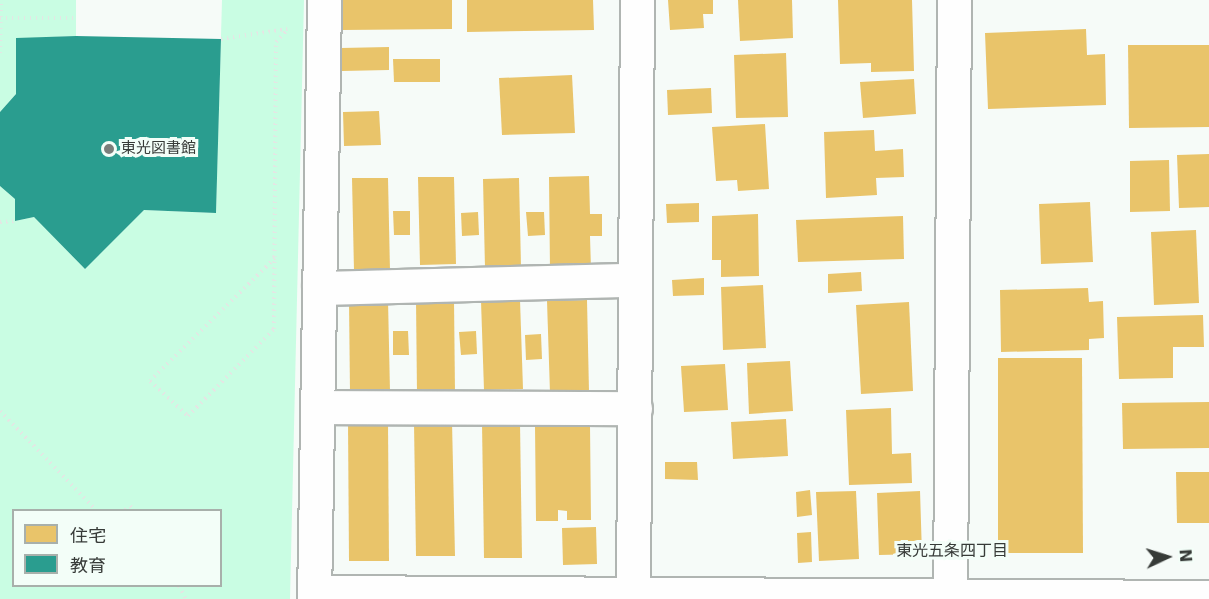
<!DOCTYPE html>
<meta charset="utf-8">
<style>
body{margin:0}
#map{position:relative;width:1209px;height:599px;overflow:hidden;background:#f6fbf8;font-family:"DejaVu Sans","Noto Sans JP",sans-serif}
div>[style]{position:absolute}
.green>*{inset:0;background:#c9fde3}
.homes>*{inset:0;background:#e9c46a}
.schools>*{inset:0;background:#2a9d8f}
.path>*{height:4px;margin-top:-2px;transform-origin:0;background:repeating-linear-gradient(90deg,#e4e6e4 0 1.5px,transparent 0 6px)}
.roads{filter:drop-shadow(2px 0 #b0b5b2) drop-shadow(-2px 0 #b0b5b2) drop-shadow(0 2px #b0b5b2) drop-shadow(0 -2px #b0b5b2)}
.minor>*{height:33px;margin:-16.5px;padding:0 16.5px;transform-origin:16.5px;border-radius:16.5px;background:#fefefe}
.dots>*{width:16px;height:16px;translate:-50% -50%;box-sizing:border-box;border:3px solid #f3fef8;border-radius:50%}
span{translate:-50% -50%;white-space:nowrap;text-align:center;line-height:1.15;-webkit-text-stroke:6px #f3fef8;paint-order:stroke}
.poi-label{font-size:15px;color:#373b38}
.left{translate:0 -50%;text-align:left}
.neighbourhood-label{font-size:16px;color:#373b38}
.legend{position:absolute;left:12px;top:509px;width:210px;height:78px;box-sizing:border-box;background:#f3fef8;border:2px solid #a8b0ab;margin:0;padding:8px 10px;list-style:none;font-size:18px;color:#373b38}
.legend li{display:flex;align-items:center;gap:12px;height:30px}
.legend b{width:30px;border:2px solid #a8b0ab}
.north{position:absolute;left:1137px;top:527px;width:60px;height:60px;-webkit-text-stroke:4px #f3fef8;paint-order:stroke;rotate:86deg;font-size:16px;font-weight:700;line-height:24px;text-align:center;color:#373b38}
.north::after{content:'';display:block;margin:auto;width:21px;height:27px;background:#373b38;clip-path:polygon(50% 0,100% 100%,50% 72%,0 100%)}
</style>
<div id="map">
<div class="green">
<div style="clip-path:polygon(0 0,76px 0,76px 36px,16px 39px,16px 94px,0 112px)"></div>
<div style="clip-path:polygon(evenodd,222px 0,304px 0,290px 599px,0 599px,0 186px,15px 199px,15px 221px,34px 217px,85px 269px,144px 210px,216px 213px,222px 0,14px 510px,220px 510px,220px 586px,14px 586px,14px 510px)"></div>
</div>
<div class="homes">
<div style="clip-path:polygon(342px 0,452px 0,452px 29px,342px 30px)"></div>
<div style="clip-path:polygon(467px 0,593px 0,594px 30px,467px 32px)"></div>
<div style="clip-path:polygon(668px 0,713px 0,713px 14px,703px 14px,704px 28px,670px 30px)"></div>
<div style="clip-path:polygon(738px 0,792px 0,793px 38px,740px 41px)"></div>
<div style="clip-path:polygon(838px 0,912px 0,914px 71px,871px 72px,871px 63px,840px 64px)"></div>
<div style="clip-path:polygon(1086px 29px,1087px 55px,1105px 54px,1106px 105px,988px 109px,985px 33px)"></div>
<div style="clip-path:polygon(1128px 45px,1209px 45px,1209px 127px,1129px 128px)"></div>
<div style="clip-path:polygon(389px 47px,389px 70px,342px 71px,341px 48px)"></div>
<div style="clip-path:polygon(786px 53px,788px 117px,736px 118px,734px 55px)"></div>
<div style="clip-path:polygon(393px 59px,440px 59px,440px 82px,394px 82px)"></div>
<div style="clip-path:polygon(572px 75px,575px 133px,502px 135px,499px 78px)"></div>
<div style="clip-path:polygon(914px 79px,916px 114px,863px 118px,860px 82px)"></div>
<div style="clip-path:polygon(711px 88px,712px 113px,668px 115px,667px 90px)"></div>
<div style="clip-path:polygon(379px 111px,381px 145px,344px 146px,343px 112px)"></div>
<div style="clip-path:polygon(765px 124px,769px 189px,738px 191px,737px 180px,716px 181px,712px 127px)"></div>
<div style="clip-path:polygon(874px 130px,875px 151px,903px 149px,904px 177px,876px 178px,877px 195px,826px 198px,824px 132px)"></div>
<div style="clip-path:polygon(1209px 154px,1209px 207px,1179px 208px,1177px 155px)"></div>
<div style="clip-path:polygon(1169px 160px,1170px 211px,1130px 212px,1130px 161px)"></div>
<div style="clip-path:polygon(589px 176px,590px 214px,602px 214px,602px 236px,590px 236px,591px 269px,550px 270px,549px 177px)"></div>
<div style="clip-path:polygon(418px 177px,454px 177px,456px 264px,420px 265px)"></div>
<div style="clip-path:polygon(352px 178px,388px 178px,390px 271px,354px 271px)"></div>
<div style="clip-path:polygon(519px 178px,521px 267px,485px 268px,483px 179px)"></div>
<div style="clip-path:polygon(1090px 202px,1093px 262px,1041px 264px,1039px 204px)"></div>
<div style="clip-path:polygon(699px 203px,699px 222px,667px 223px,666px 204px)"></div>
<div style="clip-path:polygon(393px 211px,410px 211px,410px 235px,394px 235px)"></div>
<div style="clip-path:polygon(478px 212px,479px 235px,462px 236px,461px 213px)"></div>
<div style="clip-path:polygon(526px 212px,544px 212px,545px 235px,528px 236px)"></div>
<div style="clip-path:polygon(758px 214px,759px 276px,721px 277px,721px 260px,712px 260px,712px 216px)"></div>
<div style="clip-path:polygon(903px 216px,904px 259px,798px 262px,796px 220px)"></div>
<div style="clip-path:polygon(1196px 230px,1199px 303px,1154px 305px,1151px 232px)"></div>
<div style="clip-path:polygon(861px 272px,862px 291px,828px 293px,828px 274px)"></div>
<div style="clip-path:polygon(704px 278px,704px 295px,673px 296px,672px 280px)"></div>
<div style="clip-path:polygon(763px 285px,766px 348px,723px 350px,721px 287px)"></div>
<div style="clip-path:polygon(1088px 288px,1089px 302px,1103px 301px,1104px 338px,1089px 339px,1089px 350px,1001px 352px,1000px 290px)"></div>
<div style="clip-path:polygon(388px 300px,390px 392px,350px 393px,349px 301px)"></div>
<div style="clip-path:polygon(416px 300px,454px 300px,455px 393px,417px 394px)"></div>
<div style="clip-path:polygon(520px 300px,523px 389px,484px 390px,481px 301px)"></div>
<div style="clip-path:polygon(587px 300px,589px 392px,550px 393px,547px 301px)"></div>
<div style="clip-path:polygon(909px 302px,913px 391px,861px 394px,856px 305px)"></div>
<div style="clip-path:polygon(1203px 315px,1204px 347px,1173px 347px,1173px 378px,1119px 379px,1117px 317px)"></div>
<div style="clip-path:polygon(393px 331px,408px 331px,409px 355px,393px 355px)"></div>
<div style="clip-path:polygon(476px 331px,477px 354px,461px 355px,459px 332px)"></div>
<div style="clip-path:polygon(541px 334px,542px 359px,526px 360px,525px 335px)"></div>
<div style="clip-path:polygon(998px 358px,1082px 358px,1083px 553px,998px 553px)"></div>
<div style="clip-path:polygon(790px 361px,793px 411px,749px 414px,747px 363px)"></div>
<div style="clip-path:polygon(725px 364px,728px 410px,684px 412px,681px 366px)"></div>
<div style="clip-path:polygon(1209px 402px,1209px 448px,1123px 449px,1122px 403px)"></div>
<div style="clip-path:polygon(891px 408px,892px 454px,911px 453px,912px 483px,849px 485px,846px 410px)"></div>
<div style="clip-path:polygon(786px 419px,788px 456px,733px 459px,731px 422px)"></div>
<div style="clip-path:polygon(348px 422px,388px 422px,389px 561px,349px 561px)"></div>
<div style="clip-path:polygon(452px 422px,455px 556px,416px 556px,414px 423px)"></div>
<div style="clip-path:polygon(482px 423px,520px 423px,522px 558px,484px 558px)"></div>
<div style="clip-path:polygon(590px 425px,591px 520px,567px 520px,567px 511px,558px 510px,558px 521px,536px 521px,535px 426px)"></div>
<div style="clip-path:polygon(665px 462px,697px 462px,698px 480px,665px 479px)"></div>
<div style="clip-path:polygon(1176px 472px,1209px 472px,1209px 523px,1177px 523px)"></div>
<div style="clip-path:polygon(810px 490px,812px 515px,797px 517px,796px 492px)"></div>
<div style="clip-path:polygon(856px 491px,859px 559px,819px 561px,816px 492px)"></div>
<div style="clip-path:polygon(920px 491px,922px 554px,879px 555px,877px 493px)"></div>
<div style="clip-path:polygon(596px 527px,597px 564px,563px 565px,562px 528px)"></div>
<div style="clip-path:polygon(811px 532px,812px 562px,798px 563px,797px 533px)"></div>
</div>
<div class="schools">
<div style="clip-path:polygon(76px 36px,221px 39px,216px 213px,144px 210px,85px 269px,34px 217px,15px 221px,15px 199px,0 186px,0 112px,16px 94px,16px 38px)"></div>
</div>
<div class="path">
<div style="left:0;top:18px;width:76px"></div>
<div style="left:221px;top:39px;width:67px;rotate:-8.6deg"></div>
<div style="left:0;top:53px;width:53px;rotate:-88.9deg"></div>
<div style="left:0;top:222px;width:15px;rotate:-4deg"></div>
<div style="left:275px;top:258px;width:175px;rotate:135.5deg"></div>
<div style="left:150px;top:381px;width:52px;rotate:42.6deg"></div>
<div style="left:188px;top:416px;width:122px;rotate:-45.3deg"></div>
<div style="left:274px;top:329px;width:287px;rotate:-89.6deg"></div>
<div style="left:276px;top:42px;width:16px;rotate:-47deg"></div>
<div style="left:0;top:411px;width:138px;rotate:45.9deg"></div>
<div style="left:125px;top:510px;width:6px;rotate:-39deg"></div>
<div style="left:130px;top:506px;width:6px;rotate:45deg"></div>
<div style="left:179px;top:586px;width:15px;rotate:62deg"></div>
</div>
<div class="roads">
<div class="minor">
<div style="left:319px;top:288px;width:316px;rotate:-1.5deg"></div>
<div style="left:317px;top:407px;width:318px;rotate:0.2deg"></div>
<div style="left:314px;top:592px;width:895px;rotate:0.32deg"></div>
<div style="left:314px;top:599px;width:599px;rotate:-89.04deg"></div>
<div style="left:633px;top:599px;width:599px;rotate:-89.62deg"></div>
<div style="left:950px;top:599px;width:599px;rotate:-89.62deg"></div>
</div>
</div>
<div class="dots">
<div style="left:109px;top:149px;background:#7a7e7b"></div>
</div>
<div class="poi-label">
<span class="left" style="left:121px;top:149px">東光図書館</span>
</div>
<div class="neighbourhood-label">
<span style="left:952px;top:551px">東光五条四丁目</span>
</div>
<ul class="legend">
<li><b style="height:16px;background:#e9c46a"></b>住宅</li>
<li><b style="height:16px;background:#2a9d8f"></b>教育</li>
</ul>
<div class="north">N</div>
</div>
